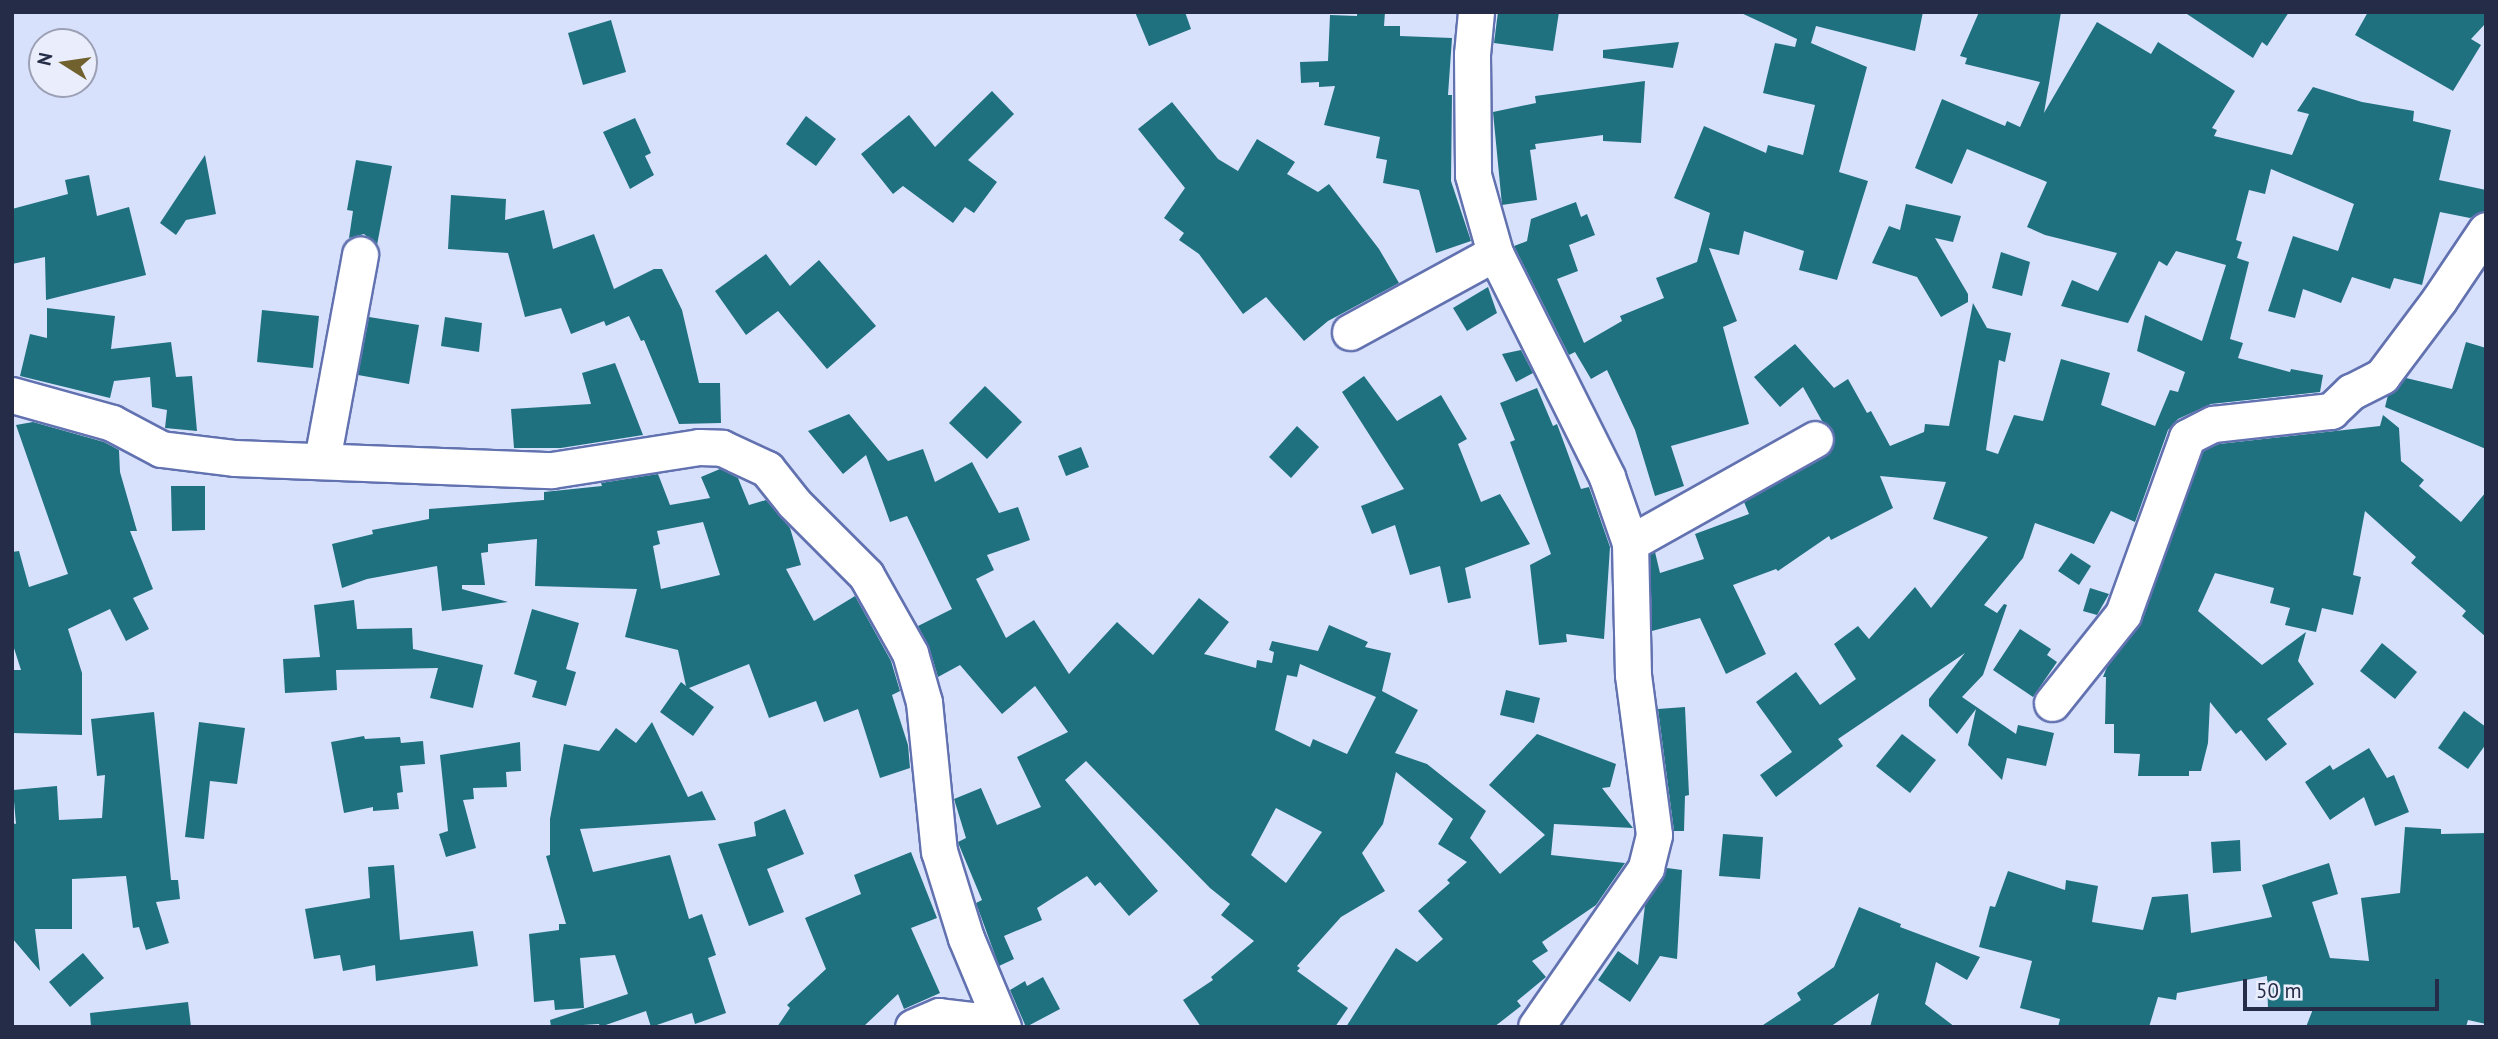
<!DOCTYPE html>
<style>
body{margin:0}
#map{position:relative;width:2498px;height:1039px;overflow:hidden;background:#d8e1fc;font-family:"PT Sans",sans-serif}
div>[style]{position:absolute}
.building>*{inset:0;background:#1f7180}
.roads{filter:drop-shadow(2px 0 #6272b0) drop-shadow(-2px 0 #6272b0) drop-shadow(0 2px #6272b0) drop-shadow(0 -2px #6272b0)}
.minor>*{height:35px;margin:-17.5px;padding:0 17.5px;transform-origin:17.5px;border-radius:17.5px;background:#fff}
span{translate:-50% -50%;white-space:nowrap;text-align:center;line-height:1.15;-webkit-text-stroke:7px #eaeefc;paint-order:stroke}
.frame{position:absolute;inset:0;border:14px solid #252c47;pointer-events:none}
.north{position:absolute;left:28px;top:28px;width:70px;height:70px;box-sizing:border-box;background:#eaeefc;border:2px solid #9ba0b4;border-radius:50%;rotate:282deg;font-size:19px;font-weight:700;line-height:28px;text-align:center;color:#252c47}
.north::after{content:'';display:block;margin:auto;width:24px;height:32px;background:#71612f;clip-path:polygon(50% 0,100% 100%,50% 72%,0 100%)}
.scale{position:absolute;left:2243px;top:979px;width:196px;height:32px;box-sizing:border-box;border:4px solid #252c47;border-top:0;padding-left:9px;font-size:21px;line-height:24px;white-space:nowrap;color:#252c47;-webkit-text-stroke:5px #eaeefc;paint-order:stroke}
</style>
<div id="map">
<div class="building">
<div style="clip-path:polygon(1135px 12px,1185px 12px,1191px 29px,1149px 46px)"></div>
<div style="clip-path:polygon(1357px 12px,1385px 12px,1384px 26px,1400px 26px,1400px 36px,1452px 38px,1448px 95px,1452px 95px,1451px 181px,1471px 241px,1436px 253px,1419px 190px,1383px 183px,1387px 160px,1376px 158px,1380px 137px,1324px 125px,1335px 86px,1319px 87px,1319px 82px,1301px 83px,1300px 62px,1328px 61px,1330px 15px,1357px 16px)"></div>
<div style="clip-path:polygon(1498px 12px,1559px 12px,1553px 51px,1494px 43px)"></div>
<div style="clip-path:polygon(1739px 12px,1923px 12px,1915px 51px,1816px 26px,1811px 43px,1867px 67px,1839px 172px,1868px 181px,1837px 280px,1799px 270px,1804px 251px,1744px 231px,1739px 255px,1709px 248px,1737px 321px,1723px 327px,1749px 424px,1671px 446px,1684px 486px,1655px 496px,1635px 430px,1607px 370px,1591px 379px,1575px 352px,1569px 355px,1514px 246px,1527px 241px,1531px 219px,1576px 202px,1581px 217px,1587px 214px,1595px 235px,1569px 245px,1578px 271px,1557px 279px,1584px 343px,1622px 321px,1620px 316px,1664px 298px,1656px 278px,1697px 262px,1710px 213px,1674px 198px,1704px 126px,1766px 153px,1768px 145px,1803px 155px,1815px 105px,1763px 93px,1775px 43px,1795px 47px,1797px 39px)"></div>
<div style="clip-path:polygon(1979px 12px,2061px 12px,2044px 113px,2097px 22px,2151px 54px,2158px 42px,2235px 91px,2212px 128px,2217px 130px,2214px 136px,2292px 155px,2309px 114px,2297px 111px,2313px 87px,2362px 102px,2414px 111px,2413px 121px,2451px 130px,2439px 180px,2486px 190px,2486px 210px,2470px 218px,2440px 212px,2422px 285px,2394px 278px,2390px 289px,2352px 277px,2341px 303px,2303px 289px,2295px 318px,2268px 311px,2293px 236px,2338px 251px,2354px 204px,2271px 169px,2265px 194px,2249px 190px,2236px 240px,2242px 242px,2237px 258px,2249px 262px,2230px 339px,2243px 343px,2238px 358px,2290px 372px,2291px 369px,2323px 375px,2320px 392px,2211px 404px,2178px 419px,2168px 430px,2135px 522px,2111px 511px,2094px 544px,2035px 523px,2023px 558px,1984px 605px,1997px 613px,2004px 604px,2007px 605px,1983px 675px,1962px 697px,2016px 734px,2018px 725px,2054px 733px,2046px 766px,2007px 758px,2002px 780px,1968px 745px,1976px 709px,1957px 734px,1929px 706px,1929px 699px,1965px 653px,1838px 739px,1843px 746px,1776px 797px,1760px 775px,1792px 752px,1756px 702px,1796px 672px,1820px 705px,1856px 679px,1834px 644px,1858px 626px,1869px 639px,1915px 587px,1931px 608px,1988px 537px,1933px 519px,1946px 482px,1880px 476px,1893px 508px,1831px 540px,1829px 536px,1778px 571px,1776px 569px,1733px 585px,1766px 654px,1726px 674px,1700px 618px,1652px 631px,1650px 555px,1655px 552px,1660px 573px,1704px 559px,1695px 534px,1749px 514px,1744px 502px,1825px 457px,1833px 449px,1833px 430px,1822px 421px,1803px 387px,1780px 407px,1754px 377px,1795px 344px,1834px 388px,1848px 379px,1867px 413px,1871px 411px,1890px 446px,1924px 432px,1925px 424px,1949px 426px,1973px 303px,1987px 328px,2011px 333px,2005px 362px,1999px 360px,1986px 450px,1998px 454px,2014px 415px,2043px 421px,2061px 359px,2110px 373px,2101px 405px,2155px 426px,2170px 390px,2178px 392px,2185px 372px,2137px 351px,2145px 315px,2202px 341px,2226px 265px,2176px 251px,2167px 266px,2159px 261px,2128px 323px,2061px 306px,2072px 280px,2098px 291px,2117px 253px,2045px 235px,2027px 227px,2047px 182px,1967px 149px,1952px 184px,1915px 168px,1942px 99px,2005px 126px,2007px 121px,2020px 127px,2040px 82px,1965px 64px,1967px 58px,1960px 56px)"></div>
<div style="clip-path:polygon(2184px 12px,2289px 12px,2267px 46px,2262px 42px,2253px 58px)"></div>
<div style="clip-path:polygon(2368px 12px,2486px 12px,2486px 23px,2471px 39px,2481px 45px,2453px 91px,2355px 35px)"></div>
<div style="clip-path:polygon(611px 20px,626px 72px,583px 85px,568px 33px)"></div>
<div style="clip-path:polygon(1679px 42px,1673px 68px,1603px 58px,1603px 50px)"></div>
<div style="clip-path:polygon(1645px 81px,1641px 143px,1603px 141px,1603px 135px,1535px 144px,1536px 149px,1530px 150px,1537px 200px,1502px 205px,1493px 112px,1536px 103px,1535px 96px)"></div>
<div style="clip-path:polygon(992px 91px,1014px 114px,968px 160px,997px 182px,974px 213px,965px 207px,953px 223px,903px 186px,893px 194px,861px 154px,909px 115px,935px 147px)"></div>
<div style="clip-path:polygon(1172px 102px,1218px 159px,1238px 171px,1257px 139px,1295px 162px,1287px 174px,1318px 192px,1329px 184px,1379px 249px,1399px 283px,1328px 321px,1304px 341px,1266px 297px,1243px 314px,1199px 254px,1179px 240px,1184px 233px,1164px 218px,1185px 188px,1138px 129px)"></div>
<div style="clip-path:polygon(806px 116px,836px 139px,816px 166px,786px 144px)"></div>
<div style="clip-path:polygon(635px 118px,651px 153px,645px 156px,654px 175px,630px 189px,603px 132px)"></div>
<div style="clip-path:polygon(205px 155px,216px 214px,186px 220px,176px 235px,160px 223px)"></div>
<div style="clip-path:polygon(356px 160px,392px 166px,377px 245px,364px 234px,349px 238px,353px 211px,347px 210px)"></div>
<div style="clip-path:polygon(89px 175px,97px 216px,129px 207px,146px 275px,46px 300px,45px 257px,12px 264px,12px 209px,68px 194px,65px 180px)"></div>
<div style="clip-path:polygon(451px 195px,506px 199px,505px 220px,544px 210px,553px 249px,594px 234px,614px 289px,654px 269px,662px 269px,682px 310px,699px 383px,720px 383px,721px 423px,679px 424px,644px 340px,641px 341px,629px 316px,606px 326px,604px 321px,571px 334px,561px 308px,525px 317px,508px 253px,448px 249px)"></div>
<div style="clip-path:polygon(1906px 204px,1961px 216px,1953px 242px,1935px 238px,1968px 294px,1968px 302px,1941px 317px,1917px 277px,1872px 263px,1889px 226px,1900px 230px)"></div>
<div style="clip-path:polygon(2001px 252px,2030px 262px,2022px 296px,1992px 288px)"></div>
<div style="clip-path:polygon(766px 254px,790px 286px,819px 260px,876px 326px,827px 369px,778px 311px,746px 335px,715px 291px)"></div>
<div style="clip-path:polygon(1488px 287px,1497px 313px,1467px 331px,1453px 308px)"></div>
<div style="clip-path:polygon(47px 308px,115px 316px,111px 349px,171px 342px,176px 377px,192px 376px,197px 431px,165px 428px,167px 410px,152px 407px,150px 377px,114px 381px,110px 398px,20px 376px,30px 334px,47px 338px)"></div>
<div style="clip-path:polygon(262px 310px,319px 316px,313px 368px,257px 362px)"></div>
<div style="clip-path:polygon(369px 317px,419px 325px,409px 384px,358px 375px)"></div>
<div style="clip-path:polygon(445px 317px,482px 323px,479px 352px,441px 346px)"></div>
<div style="clip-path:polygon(2466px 342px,2486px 348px,2486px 449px,2385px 407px,2388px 395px,2406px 378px,2452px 389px)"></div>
<div style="clip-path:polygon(1521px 350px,1533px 373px,1516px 382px,1502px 354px)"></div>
<div style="clip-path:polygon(615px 363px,643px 435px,561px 448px,514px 448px,511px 409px,591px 404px,582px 373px)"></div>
<div style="clip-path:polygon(1364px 376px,1397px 421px,1441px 395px,1467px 439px,1458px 444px,1481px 502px,1500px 494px,1530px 544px,1465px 568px,1471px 598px,1448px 603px,1440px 566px,1410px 575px,1395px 525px,1372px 534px,1361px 506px,1404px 489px,1342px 392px)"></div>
<div style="clip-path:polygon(985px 386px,1022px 422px,987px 459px,949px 423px)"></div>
<div style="clip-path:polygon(1537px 388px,1553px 426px,1557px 424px,1581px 489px,1589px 487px,1610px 547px,1604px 639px,1566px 634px,1567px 642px,1539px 645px,1530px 565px,1551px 554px,1510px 442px,1515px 440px,1500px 403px)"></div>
<div style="clip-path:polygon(evenodd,849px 414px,888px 461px,923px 449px,935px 482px,972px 462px,999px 513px,1018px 507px,1030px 540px,987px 555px,994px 570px,976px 579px,1006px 638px,1034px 620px,1069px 674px,1117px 622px,1153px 655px,1199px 598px,1229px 622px,1204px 654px,1256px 668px,1257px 660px,1272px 663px,1274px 652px,1269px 650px,1272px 641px,1318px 651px,1329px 625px,1368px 642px,1365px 647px,1391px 653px,1382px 691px,1418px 710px,1395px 753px,1427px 764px,1486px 811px,1470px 838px,1500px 874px,1545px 835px,1489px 785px,1537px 734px,1616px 764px,1610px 787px,1602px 788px,1633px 828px,1554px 824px,1551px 855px,1625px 863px,1596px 905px,1542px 942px,1548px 951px,1532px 961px,1546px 977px,1517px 1001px,1521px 1006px,1494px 1027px,1346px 1027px,1396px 948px,1417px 962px,1443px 939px,1418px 911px,1450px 883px,1447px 880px,1467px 862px,1438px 844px,1453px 819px,1396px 772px,1383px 824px,1362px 853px,1385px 891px,1341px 917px,1297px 966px,1300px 968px,1297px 971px,1348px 1008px,1335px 1027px,1201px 1027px,1183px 1000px,1213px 980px,1211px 977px,1254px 941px,1221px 915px,1230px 904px,1210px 888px,1086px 761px,1065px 780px,1158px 891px,1129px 916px,1100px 882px,1095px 886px,1087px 876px,1037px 908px,1042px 920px,1004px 936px,1014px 959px,999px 966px,976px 903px,982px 900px,959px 845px,958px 842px,966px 838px,954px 799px,981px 788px,997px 825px,1041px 807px,1017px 757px,1068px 732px,1035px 686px,1002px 714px,960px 665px,938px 677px,929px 647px,918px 626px,952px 609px,907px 516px,890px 522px,866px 455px,843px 474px,808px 431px,849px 414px,1300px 664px,1376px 697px,1347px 754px,1313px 739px,1310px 747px,1275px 730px,1287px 675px,1297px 677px,1300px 664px,849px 414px,1276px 808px,1322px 832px,1286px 883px,1251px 855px,1276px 808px)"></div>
<div style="clip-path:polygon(2383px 415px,2399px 428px,2401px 461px,2424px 480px,2419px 486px,2461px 522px,2486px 492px,2486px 637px,2462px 616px,2466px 611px,2411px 563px,2416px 557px,2365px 511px,2353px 575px,2361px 577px,2353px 615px,2322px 608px,2316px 632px,2285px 625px,2290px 608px,2270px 603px,2274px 588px,2215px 573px,2198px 611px,2262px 665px,2306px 632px,2298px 661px,2314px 684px,2267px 719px,2287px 744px,2266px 761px,2241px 730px,2236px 734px,2210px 702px,2208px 743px,2201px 771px,2189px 771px,2189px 776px,2138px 776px,2140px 754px,2114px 753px,2114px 724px,2105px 724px,2106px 677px,2103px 677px,2107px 667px,2142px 621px,2203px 451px,2219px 444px,2380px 426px)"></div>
<div style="clip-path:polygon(33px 422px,104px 442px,119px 450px,120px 472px,137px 531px,130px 531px,153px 589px,133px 598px,149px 629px,126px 641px,110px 609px,68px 629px,82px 673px,82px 735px,12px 733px,12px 670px,21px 670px,12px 642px,12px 552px,19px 551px,29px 587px,68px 574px,16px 425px)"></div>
<div style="clip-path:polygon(1297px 426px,1319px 447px,1291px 478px,1269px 457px)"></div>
<div style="clip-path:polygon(1081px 447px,1089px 467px,1066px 476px,1058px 456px)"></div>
<div style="clip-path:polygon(evenodd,720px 469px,738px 478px,749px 505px,766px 500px,790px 528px,801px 565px,786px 569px,814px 621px,855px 596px,891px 661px,900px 691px,892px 695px,908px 745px,910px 768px,880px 778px,858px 709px,824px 722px,816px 701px,769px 718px,749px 664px,689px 688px,714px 707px,693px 736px,660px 712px,681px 682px,686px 686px,678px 650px,625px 637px,637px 589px,535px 586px,537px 539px,488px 544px,488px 552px,481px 553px,485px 585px,462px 585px,462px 589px,508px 602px,442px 611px,437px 566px,367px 579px,342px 588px,332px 544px,373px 534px,372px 530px,429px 519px,429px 509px,544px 500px,544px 492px,602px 486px,601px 483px,658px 474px,670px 505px,710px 498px,701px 477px,720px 469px,703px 522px,720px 575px,661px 589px,653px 546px,660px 544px,657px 531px,703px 522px)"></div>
<div style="clip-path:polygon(171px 486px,205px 486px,205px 530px,172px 531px)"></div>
<div style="clip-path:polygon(2071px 553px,2091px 566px,2079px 585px,2058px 571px)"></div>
<div style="clip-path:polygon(2090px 588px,2109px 594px,2097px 615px,2083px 611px)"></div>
<div style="clip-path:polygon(354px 600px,357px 629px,412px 628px,413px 649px,483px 665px,473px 708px,430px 698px,438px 668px,336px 670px,337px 690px,285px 693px,283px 659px,320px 657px,314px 605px)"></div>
<div style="clip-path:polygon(532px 609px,579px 623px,566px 669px,576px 672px,566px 706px,532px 697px,537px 681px,514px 674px)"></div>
<div style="clip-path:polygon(2020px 629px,2051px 649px,2047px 655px,2057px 662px,2033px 697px,1993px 670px)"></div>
<div style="clip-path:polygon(2382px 643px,2417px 672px,2395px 699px,2360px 671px)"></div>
<div style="clip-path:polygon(1506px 690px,1540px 698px,1534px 723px,1500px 715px)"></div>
<div style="clip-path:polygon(1685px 707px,1689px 795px,1685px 796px,1684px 831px,1674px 831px,1658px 709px)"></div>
<div style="clip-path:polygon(2464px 711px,2486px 727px,2486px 744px,2468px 769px,2438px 748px)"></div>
<div style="clip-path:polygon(154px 712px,171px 880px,178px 880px,180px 899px,156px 902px,169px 943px,146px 950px,139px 927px,133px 928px,126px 876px,72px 879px,72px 929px,35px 929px,40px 971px,12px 938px,12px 823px,16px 824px,13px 790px,57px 786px,59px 820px,102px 818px,105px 775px,97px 776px,91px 719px)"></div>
<div style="clip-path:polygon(199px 722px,245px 728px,237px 784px,210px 781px,204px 839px,185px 837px)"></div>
<div style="clip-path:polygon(652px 722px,688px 797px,702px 791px,716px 820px,580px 829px,593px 872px,670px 855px,689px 919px,702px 914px,716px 955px,708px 958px,726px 1013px,695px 1024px,692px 1013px,651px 1027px,646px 1011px,600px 1027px,599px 1024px,551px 1027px,550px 1020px,628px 994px,615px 955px,580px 958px,584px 1008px,555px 1010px,554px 1000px,534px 1002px,529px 934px,559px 930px,559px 924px,566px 924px,546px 856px,550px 855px,550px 819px,564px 744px,599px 751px,616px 728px,636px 743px)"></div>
<div style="clip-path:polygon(1902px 734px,1936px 760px,1910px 793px,1876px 766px)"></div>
<div style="clip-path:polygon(364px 736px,365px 739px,400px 737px,401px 743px,423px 741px,425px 764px,400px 766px,403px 792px,397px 793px,399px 809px,373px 811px,373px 807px,344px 813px,331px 742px)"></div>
<div style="clip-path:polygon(520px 742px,521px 771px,506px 772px,507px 787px,473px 788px,474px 799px,463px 800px,476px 848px,446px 857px,439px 834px,448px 831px,440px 755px)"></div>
<div style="clip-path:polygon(2369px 748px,2387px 778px,2394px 775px,2409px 812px,2375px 826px,2364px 797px,2330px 820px,2305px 782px,2330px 765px,2333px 770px)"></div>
<div style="clip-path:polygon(785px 809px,804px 854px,767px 869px,784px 912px,749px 926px,718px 844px,756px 836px,754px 822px)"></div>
<div style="clip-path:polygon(2405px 827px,2441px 829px,2441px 834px,2486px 833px,2486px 1024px,2468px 1020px,2466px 1027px,2306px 1027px,2313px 1009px,2268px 1010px,2267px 976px,2177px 993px,2176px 1000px,2158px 997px,2149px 1027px,2058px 1027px,2060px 1019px,2020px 1008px,2032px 961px,1979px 947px,1990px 906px,1995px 907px,2008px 871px,2065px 890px,2066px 880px,2098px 886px,2092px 922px,2143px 930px,2152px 897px,2188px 894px,2191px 933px,2272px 917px,2262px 885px,2329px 863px,2338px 894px,2312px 902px,2330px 958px,2369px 961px,2361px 898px,2400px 893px)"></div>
<div style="clip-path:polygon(1723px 834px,1763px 837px,1760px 879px,1719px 876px)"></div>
<div style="clip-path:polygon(2240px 840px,2241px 871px,2213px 873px,2211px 842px)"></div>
<div style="clip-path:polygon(911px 852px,937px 918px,911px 928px,940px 993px,904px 1009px,898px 994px,863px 1027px,777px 1027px,790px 1008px,787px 1005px,826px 969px,805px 918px,861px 894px,854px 875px)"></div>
<div style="clip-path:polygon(394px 865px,400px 940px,473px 931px,478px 966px,376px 981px,375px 965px,343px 971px,340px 955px,314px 959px,305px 909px,370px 898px,368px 867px)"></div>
<div style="clip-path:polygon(1667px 868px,1682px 870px,1677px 959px,1660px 956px,1630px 1002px,1598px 980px,1618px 951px,1638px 965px,1645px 905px)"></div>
<div style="clip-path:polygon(1859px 907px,1901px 924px,1900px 927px,1980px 957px,1967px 980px,1936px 962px,1925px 1004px,1955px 1027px,1870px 1027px,1879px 993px,1830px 1027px,1760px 1027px,1801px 1000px,1797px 993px,1834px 967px)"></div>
<div style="clip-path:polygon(83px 953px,104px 978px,70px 1007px,49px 982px)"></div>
<div style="clip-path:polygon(1043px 977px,1060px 1009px,1026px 1027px,1010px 990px,1025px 981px,1027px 986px)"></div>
<div style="clip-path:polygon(188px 1002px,191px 1027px,91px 1027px,90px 1013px)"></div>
</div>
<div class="roads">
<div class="minor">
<div style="left:1476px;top:12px;width:42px;rotate:95.4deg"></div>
<div style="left:1472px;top:54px;width:121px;rotate:89.5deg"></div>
<div style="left:1473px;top:175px;width:81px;rotate:74.2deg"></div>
<div style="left:1495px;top:253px;width:250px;rotate:63.4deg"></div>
<div style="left:1607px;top:477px;width:70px;rotate:70.8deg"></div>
<div style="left:1630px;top:543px;width:132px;rotate:88.7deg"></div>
<div style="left:1633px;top:675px;width:161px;rotate:82.5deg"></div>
<div style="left:1654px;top:835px;width:34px;rotate:104deg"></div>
<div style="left:1646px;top:868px;width:193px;rotate:124.7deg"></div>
<div style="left:1350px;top:332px;width:165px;rotate:-28.6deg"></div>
<div style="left:12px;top:395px;width:104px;rotate:15.6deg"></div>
<div style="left:112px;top:423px;width:55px;rotate:28deg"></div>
<div style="left:161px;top:449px;width:75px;rotate:6.9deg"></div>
<div style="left:235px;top:458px;width:317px;rotate:2.2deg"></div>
<div style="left:552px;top:470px;width:149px;rotate:-8.9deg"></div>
<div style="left:699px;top:447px;width:23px;rotate:2deg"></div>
<div style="left:722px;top:448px;width:50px;rotate:25deg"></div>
<div style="left:767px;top:469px;width:43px;rotate:51.5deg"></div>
<div style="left:794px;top:503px;width:102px;rotate:45deg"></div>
<div style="left:866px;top:575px;width:90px;rotate:60.6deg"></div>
<div style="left:910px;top:653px;width:51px;rotate:74.1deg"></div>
<div style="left:924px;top:702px;width:150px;rotate:84.3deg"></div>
<div style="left:939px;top:851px;width:91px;rotate:72.8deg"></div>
<div style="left:966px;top:938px;width:96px;rotate:67.4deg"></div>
<div style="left:322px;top:460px;width:209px;rotate:-79.5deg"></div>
<div style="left:1630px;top:543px;width:212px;rotate:-29.3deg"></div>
<div style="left:2052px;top:703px;width:114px;rotate:-51.4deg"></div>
<div style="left:2123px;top:614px;width:188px;rotate:-70.1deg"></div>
<div style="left:2187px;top:437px;width:29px;rotate:-27deg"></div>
<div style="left:2213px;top:424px;width:119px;rotate:-6.3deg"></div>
<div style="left:2331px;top:411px;width:28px;rotate:-44deg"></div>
<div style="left:2351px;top:392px;width:35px;rotate:-27deg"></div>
<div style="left:2382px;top:376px;width:95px;rotate:-53.1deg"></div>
<div style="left:2439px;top:300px;width:84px;rotate:-56.1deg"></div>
<div style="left:913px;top:1027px;width:28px;rotate:-23deg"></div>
<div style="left:939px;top:1016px;width:34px;rotate:7deg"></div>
<div style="left:973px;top:1020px;width:16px;rotate:27deg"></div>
</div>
</div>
<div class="frame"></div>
<div class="north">N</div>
<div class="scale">50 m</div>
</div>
